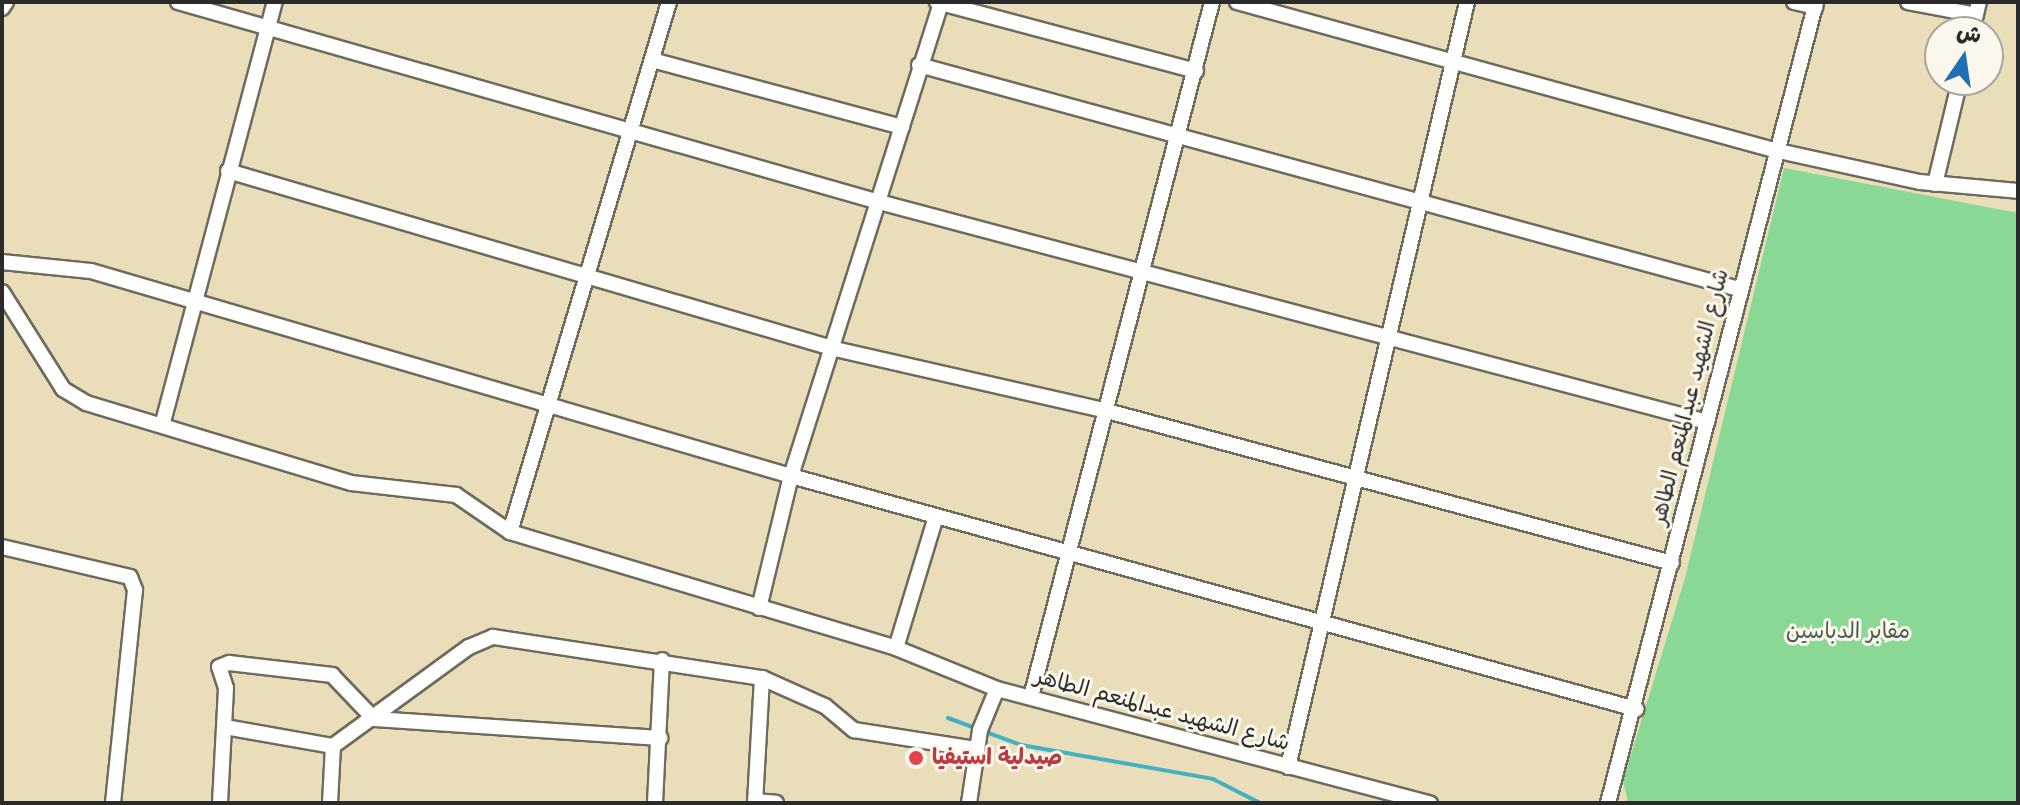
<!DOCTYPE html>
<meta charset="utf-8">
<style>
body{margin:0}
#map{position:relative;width:2020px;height:805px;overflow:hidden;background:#eadeba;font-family:"Balsamiq Sans","Playpen Sans Arabic",sans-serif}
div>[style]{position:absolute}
.green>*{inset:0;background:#8ad896}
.stream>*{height:4px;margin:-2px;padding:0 2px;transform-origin:2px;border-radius:2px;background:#44b0c1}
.roads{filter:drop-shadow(2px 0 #6e6a5d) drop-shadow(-2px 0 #6e6a5d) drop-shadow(0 2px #6e6a5d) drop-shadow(0 -2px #6e6a5d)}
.minor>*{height:14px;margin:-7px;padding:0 7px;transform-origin:7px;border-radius:7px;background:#fff}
.dots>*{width:22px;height:22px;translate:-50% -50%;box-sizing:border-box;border:4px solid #fbf7ec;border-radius:50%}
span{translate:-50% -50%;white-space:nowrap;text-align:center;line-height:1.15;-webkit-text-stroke:6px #fbf7ec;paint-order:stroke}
.street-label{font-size:22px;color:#2b2b2b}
.park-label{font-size:22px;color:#485f4b}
.health-label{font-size:22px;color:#be3a42;font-weight:700}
.left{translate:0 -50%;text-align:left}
.frame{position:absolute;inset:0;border:4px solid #2b2b2b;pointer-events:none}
.north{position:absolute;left:1924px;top:16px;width:80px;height:80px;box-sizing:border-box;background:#fbf7ec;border:2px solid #a8a59f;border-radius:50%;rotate:13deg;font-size:22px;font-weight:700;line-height:32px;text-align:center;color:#2b2b2b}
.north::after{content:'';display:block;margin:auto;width:28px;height:36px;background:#1f6fb2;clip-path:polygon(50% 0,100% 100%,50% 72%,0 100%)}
</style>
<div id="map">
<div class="green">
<div style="clip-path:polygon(1784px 168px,2018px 213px,2018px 803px,1628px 803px,1623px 781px,1685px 578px)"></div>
</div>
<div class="stream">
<div style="left:948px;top:718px;width:78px;rotate:20.3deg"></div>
<div style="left:1021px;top:745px;width:195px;rotate:10deg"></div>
<div style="left:1213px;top:779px;width:53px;rotate:27.1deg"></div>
</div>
<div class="roads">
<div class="minor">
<div style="left:178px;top:2px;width:729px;rotate:15.92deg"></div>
<div style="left:879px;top:202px;width:857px;rotate:14.88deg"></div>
<div style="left:937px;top:2px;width:268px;rotate:14.9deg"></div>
<div style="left:1237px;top:2px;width:557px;rotate:15.41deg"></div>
<div style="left:1774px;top:150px;width:149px;rotate:12.4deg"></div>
<div style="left:1920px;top:182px;width:98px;rotate:5.2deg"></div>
<div style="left:1794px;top:2px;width:22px;rotate:13deg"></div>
<div style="left:1908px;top:2px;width:69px;rotate:10.8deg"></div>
<div style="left:2px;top:8px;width:7px;rotate:-56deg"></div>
<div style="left:1972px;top:32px;width:31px;rotate:-77deg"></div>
<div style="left:652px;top:60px;width:259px;rotate:15deg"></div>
<div style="left:919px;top:65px;width:850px;rotate:15.28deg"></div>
<div style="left:228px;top:171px;width:633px;rotate:16.34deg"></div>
<div style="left:835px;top:349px;width:279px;rotate:12.8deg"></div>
<div style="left:1107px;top:411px;width:585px;rotate:15.06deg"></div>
<div style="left:1935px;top:184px;width:107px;rotate:-76.5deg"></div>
<div style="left:2px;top:262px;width:89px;rotate:5.8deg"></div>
<div style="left:91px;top:271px;width:729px;rotate:16.32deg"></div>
<div style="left:791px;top:476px;width:877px;rotate:15.42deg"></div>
<div style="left:2px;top:292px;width:115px;rotate:57.8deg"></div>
<div style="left:63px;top:389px;width:27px;rotate:31deg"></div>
<div style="left:86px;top:403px;width:277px;rotate:16.8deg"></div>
<div style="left:351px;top:483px;width:106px;rotate:6.5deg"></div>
<div style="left:456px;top:495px;width:65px;rotate:34.4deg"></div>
<div style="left:510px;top:532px;width:403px;rotate:16.7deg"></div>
<div style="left:896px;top:648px;width:109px;rotate:22.1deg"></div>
<div style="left:163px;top:422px;width:435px;rotate:-75.1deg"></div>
<div style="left:510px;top:532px;width:553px;rotate:-73.3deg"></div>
<div style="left:2px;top:547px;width:131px;rotate:13.2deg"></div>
<div style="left:130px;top:577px;width:14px;rotate:69deg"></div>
<div style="left:135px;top:590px;width:214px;rotate:95.9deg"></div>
<div style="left:759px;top:608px;width:136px;rotate:-76.4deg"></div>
<div style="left:791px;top:476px;width:497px;rotate:-72.4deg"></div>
<div style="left:896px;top:648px;width:138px;rotate:-73.1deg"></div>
<div style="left:1031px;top:697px;width:718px;rotate:-75.4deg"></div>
<div style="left:225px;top:727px;width:110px;rotate:10deg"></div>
<div style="left:1288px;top:767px;width:786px;rotate:-76.83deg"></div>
<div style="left:755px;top:801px;width:21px;rotate:5deg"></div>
<div style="left:220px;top:803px;width:115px;rotate:-87deg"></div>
<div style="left:226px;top:688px;width:22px;rotate:-108deg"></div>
<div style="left:219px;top:667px;width:11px;rotate:-22deg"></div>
<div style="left:229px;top:663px;width:104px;rotate:6.6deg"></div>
<div style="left:332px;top:675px;width:61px;rotate:46.3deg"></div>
<div style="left:374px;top:719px;width:287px;rotate:3.8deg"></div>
<div style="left:330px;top:803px;width:57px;rotate:-87deg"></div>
<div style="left:333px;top:746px;width:168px;rotate:-36.1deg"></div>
<div style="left:469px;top:647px;width:26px;rotate:-23deg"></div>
<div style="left:493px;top:637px;width:272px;rotate:8.7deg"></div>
<div style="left:762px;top:678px;width:69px;rotate:24deg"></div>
<div style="left:825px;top:706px;width:38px;rotate:40deg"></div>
<div style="left:854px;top:730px;width:123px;rotate:8.9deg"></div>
<div style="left:655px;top:803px;width:143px;rotate:-87.2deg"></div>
<div style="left:755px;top:803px;width:125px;rotate:-86.8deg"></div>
<div style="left:969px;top:803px;width:74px;rotate:-81.4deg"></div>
<div style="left:980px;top:730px;width:44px;rotate:-67.5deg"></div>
<div style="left:997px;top:689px;width:448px;rotate:14.8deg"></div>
<div style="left:1608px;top:803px;width:828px;rotate:-75.44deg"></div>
</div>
</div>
<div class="dots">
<div style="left:916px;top:758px;background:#e0444e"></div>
</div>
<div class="street-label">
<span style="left:1690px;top:397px;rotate:-76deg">شارع الشهيد عبدالمنعم الطاهر</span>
<span style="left:1162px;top:710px;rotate:15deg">شارع الشهيد عبدالمنعم الطاهر</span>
</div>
<div class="park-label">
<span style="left:1848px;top:632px">مقابر الدباسين</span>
</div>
<div class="health-label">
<span class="left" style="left:932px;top:758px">صيدلية استيفيا</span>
</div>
<div class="frame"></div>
<div class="north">ش</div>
</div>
